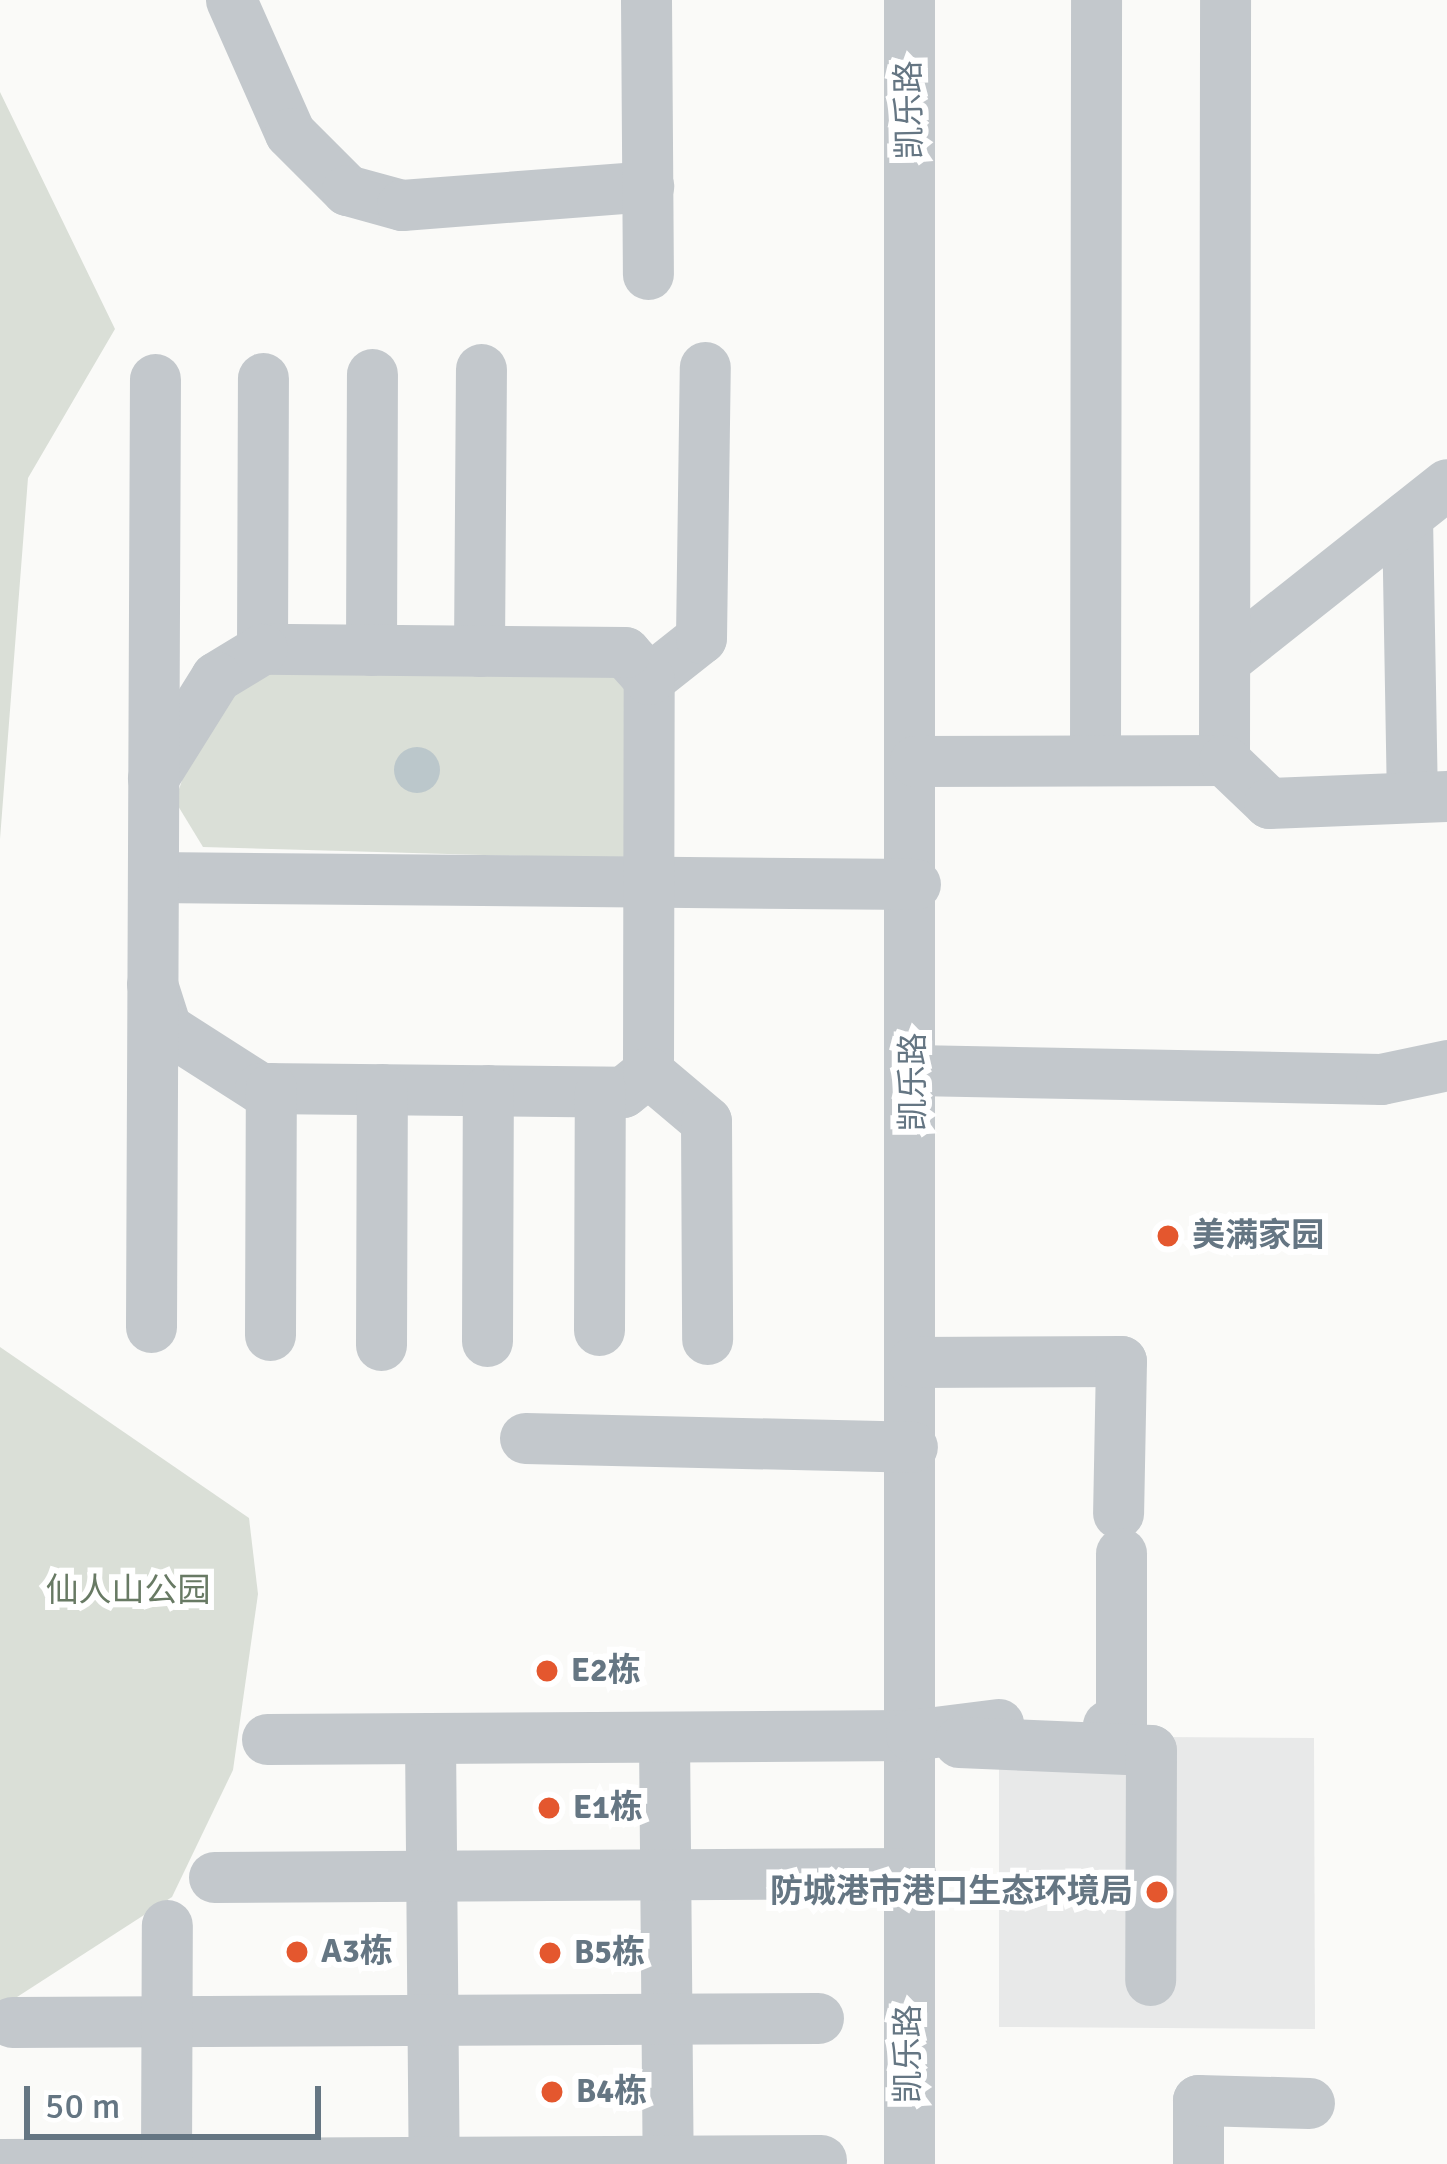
<!DOCTYPE html>
<meta charset="utf-8">
<style>
body{margin:0}
#map{position:relative;width:1447px;height:2164px;overflow:hidden;background:#fafaf8;font-family:Signika,"Noto Sans SC",sans-serif}
div>[style]{position:absolute}
.built>*{inset:0;background:#e8e9e9}
.green>*{inset:0;background:#dadfd7}
.water>*{inset:0;background:#bbc7cb}
.round{border-radius:50%}
.minor>*{height:51px;margin:-25.5px;padding:0 25.5px;transform-origin:25.5px;border-radius:25.5px;background:#c3c8cc}
.dots>*{width:33px;height:33px;translate:-50% -50%;box-sizing:border-box;border:6px solid #fff;border-radius:50%}
span{translate:-50% -50%;white-space:nowrap;text-align:center;line-height:1.15;-webkit-text-stroke:12px #fff;paint-order:stroke}
.street-label{font-size:33px;color:#657683}
.poi-label{font-size:33px;color:#657683;font-weight:700}
.left{translate:0 -50%;text-align:left}
.right{translate:-100% -50%;text-align:right}
.park-label{font-size:33px;color:#687a64}
.scale{position:absolute;left:24px;top:2086px;width:297px;height:54px;box-sizing:border-box;border:6px solid #657683;border-top:0;padding-left:15px;font-size:36px;line-height:42px;white-space:nowrap;color:#657683;-webkit-text-stroke:9px #fff;paint-order:stroke}
</style>
<div id="map">
<div class="built">
<div style="clip-path:polygon(999px 1736px,1314px 1738px,1315px 2029px,999px 2027px)"></div>
</div>
<div class="green">
<div style="clip-path:polygon(0 92px,115px 329px,28px 478px,0 839px)"></div>
<div style="clip-path:polygon(277px 665px,632px 670px,628px 859px,203px 847px,175px 801px,197px 736px,224px 696px)"></div>
<div style="clip-path:polygon(0 1347px,249px 1518px,258px 1594px,233px 1770px,172px 1897px,0 2008px)"></div>
</div>
<div class="water">
<div class="round" style="left:394px;top:747px;width:46px;height:46px"></div>
</div>
<div class="minor">
<div style="left:231px;top:0;width:145px;rotate:66.1deg"></div>
<div style="left:290px;top:133px;width:81px;rotate:45deg"></div>
<div style="left:347px;top:190px;width:57px;rotate:15.3deg"></div>
<div style="left:402px;top:205px;width:247px;rotate:-4.4deg"></div>
<div style="left:646px;top:0;width:274px;rotate:89.6deg"></div>
<div style="left:909px;top:0;width:2164px;rotate:90deg"></div>
<div style="left:1407px;top:516px;width:281px;rotate:89deg"></div>
<div style="left:262px;top:649px;width:271px;rotate:-89.8deg"></div>
<div style="left:371px;top:650px;width:276px;rotate:-89.8deg"></div>
<div style="left:479px;top:651px;width:282px;rotate:-89.6deg"></div>
<div style="left:1225px;top:660px;width:283px;rotate:-38.4deg"></div>
<div style="left:649px;top:679px;width:66px;rotate:-38.3deg"></div>
<div style="left:701px;top:638px;width:271px;rotate:-89.2deg"></div>
<div style="left:1095px;top:760px;width:760px;rotate:-89.92deg"></div>
<div style="left:1224px;top:760px;width:760px;rotate:-89.92deg"></div>
<div style="left:915px;top:761px;width:309px;rotate:-0.2deg"></div>
<div style="left:1224px;top:760px;width:62px;rotate:43.7deg"></div>
<div style="left:1269px;top:803px;width:178px;rotate:-2.3deg"></div>
<div style="left:153px;top:877px;width:762px;rotate:0.53deg"></div>
<div style="left:152px;top:984px;width:46px;rotate:72.3deg"></div>
<div style="left:166px;top:1028px;width:112px;rotate:32.6deg"></div>
<div style="left:260px;top:1088px;width:363px;rotate:0.6deg"></div>
<div style="left:623px;top:1092px;width:32px;rotate:-39deg"></div>
<div style="left:648px;top:1072px;width:393px;rotate:-89.9deg"></div>
<div style="left:649px;top:679px;width:36px;rotate:-132deg"></div>
<div style="left:625px;top:652px;width:363px;rotate:-179.5deg"></div>
<div style="left:262px;top:649px;width:54px;rotate:148.7deg"></div>
<div style="left:216px;top:677px;width:119px;rotate:122deg"></div>
<div style="left:914px;top:1070px;width:467px;rotate:1.1deg"></div>
<div style="left:1381px;top:1079px;width:67px;rotate:-12deg"></div>
<div style="left:648px;top:1072px;width:76px;rotate:40.2deg"></div>
<div style="left:706px;top:1121px;width:218px;rotate:89.7deg"></div>
<div style="left:151px;top:1327px;width:948px;rotate:-89.76deg"></div>
<div style="left:599px;top:1330px;width:238px;rotate:-89.8deg"></div>
<div style="left:270px;top:1335px;width:247px;rotate:-89.8deg"></div>
<div style="left:487px;top:1341px;width:251px;rotate:-89.8deg"></div>
<div style="left:381px;top:1345px;width:256px;rotate:-89.8deg"></div>
<div style="left:913px;top:1362px;width:208px;rotate:-0.3deg"></div>
<div style="left:1121px;top:1361px;width:152px;rotate:91.1deg"></div>
<div style="left:525px;top:1438px;width:387px;rotate:1.3deg"></div>
<div style="left:1108px;top:1725px;width:13px"></div>
<div style="left:1121px;top:1725px;width:172px;rotate:-90deg"></div>
<div style="left:664px;top:1737px;width:427px;rotate:89.5deg"></div>
<div style="left:430px;top:1738px;width:426px;rotate:89.5deg"></div>
<div style="left:267px;top:1739px;width:644px;rotate:-0.36deg"></div>
<div style="left:911px;top:1735px;width:88px;rotate:-7.2deg"></div>
<div style="left:959px;top:1742px;width:192px;rotate:2.4deg"></div>
<div style="left:1151px;top:1750px;width:230px;rotate:90.2deg"></div>
<div style="left:214px;top:1877px;width:696px;rotate:-0.33deg"></div>
<div style="left:12px;top:2022px;width:806px;rotate:-0.28deg"></div>
<div style="left:0;top:2164px;width:821px;rotate:-0.28deg"></div>
<div style="left:166px;top:2164px;width:239px;rotate:-89.8deg"></div>
<div style="left:1198px;top:2164px;width:64px;rotate:-90deg"></div>
<div style="left:1198px;top:2100px;width:111px;rotate:1.5deg"></div>
</div>
<div class="dots">
<div style="left:1168px;top:1236px;background:#e4572e"></div>
<div style="left:547px;top:1671px;background:#e4572e"></div>
<div style="left:549px;top:1808px;background:#e4572e"></div>
<div style="left:1157px;top:1892px;background:#e4572e"></div>
<div style="left:297px;top:1952px;background:#e4572e"></div>
<div style="left:550px;top:1953px;background:#e4572e"></div>
<div style="left:552px;top:2092px;background:#e4572e"></div>
</div>
<div class="street-label">
<span style="left:910px;top:110px;rotate:-91deg">凯乐路</span>
<span style="left:914px;top:1082px;rotate:-90deg">凯乐路</span>
<span style="left:909px;top:2054px;rotate:-90deg">凯乐路</span>
</div>
<div class="poi-label">
<span class="left" style="left:1192px;top:1236px">美满家园</span>
<span class="left" style="left:571px;top:1671px">E2栋</span>
<span class="left" style="left:573px;top:1808px">E1栋</span>
<span class="right" style="left:1133px;top:1892px">防城港市港口生态环境局</span>
<span class="left" style="left:321px;top:1952px">A3栋</span>
<span class="left" style="left:574px;top:1953px">B5栋</span>
<span class="left" style="left:576px;top:2092px">B4栋</span>
</div>
<div class="park-label">
<span style="left:128px;top:1591px">仙人山公园</span>
</div>
<div class="scale">50 m</div>
</div>
